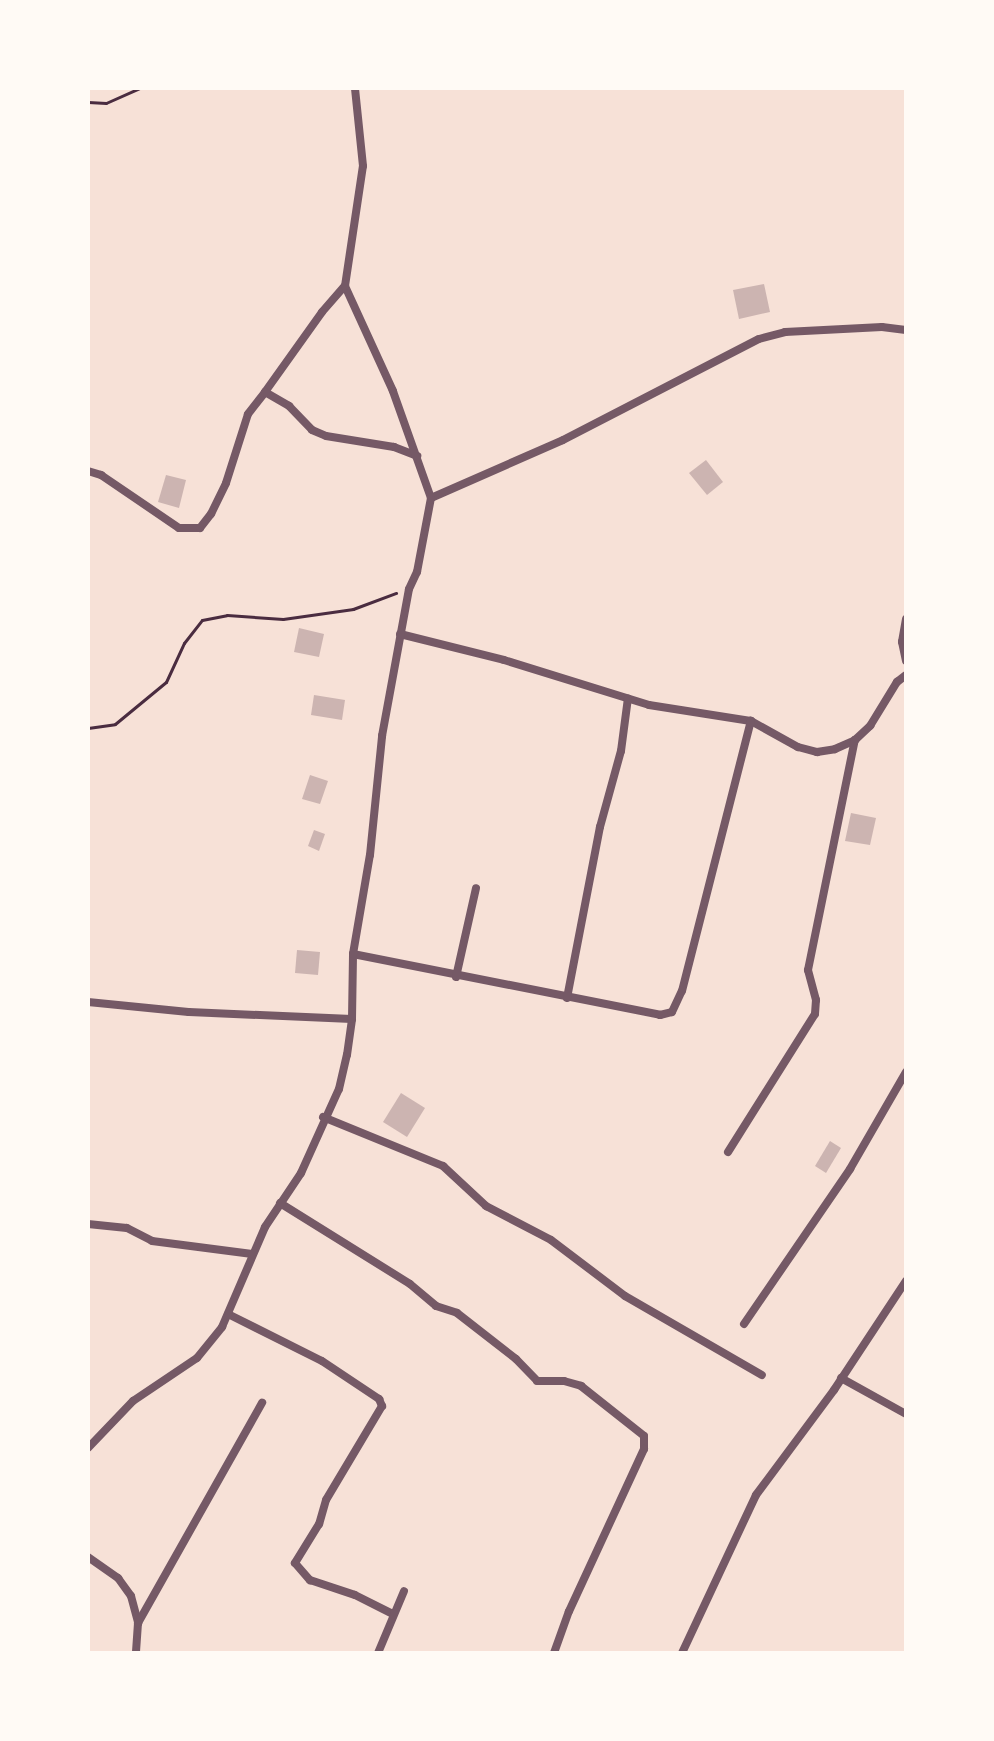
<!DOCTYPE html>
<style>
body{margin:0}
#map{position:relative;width:994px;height:1741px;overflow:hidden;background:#f7e1d7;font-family:Raleway,sans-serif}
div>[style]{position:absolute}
.building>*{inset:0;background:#ccb4b1}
.path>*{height:3px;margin:-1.5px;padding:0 1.5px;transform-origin:1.5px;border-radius:1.5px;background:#4a2c40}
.minor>*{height:8px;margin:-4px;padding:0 4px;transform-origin:4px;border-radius:4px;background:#755966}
span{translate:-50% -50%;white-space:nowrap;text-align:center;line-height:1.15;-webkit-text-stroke:6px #fffaf5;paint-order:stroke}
.frame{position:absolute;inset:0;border:90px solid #fffaf5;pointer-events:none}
</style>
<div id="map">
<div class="building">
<div style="clip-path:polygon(764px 284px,770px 312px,739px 319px,733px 290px)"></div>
<div style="clip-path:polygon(706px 460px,723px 482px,707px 495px,689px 473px)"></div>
<div style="clip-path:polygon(166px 475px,186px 480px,179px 508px,158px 502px)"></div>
<div style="clip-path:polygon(299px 628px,324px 634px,319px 657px,294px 652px)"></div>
<div style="clip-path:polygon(314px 695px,345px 700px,342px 720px,311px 715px)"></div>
<div style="clip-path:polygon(310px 775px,328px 781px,320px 804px,302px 799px)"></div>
<div style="clip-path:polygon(851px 813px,876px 818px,870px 845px,845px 841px)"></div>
<div style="clip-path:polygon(314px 830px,325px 834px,319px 851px,308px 846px)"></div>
<div style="clip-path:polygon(297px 950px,320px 952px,318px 975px,295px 973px)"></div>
<div style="clip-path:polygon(401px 1093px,425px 1108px,407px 1137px,383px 1122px)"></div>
<div style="clip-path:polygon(830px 1141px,841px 1148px,826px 1173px,815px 1166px)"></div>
</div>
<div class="path">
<div style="left:88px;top:102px;width:18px;rotate:3deg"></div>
<div style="left:106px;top:103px;width:36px;rotate:-24deg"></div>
<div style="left:88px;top:728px;width:27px;rotate:-8deg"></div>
<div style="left:115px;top:724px;width:66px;rotate:-39.5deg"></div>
<div style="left:166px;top:682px;width:43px;rotate:-65.2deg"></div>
<div style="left:184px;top:643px;width:29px;rotate:-52deg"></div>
<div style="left:202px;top:620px;width:25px;rotate:-11deg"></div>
<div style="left:227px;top:615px;width:56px;rotate:4.1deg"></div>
<div style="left:283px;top:619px;width:71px;rotate:-8.1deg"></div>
<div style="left:353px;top:609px;width:46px;rotate:-20.4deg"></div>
</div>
<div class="minor">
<div style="left:265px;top:392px;width:98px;rotate:-54.5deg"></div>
<div style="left:322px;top:312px;width:35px;rotate:-49deg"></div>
<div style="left:88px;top:471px;width:14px;rotate:17deg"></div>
<div style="left:101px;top:475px;width:94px;rotate:34.2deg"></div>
<div style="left:179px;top:528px;width:21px"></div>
<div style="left:200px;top:528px;width:18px;rotate:-52deg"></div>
<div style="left:211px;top:514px;width:34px;rotate:-64deg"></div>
<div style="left:226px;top:483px;width:72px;rotate:-72.3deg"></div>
<div style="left:248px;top:414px;width:28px;rotate:-52deg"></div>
<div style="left:265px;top:392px;width:28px;rotate:30deg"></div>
<div style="left:289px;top:406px;width:33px;rotate:46deg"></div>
<div style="left:312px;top:430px;width:15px;rotate:23deg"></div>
<div style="left:326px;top:436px;width:69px;rotate:9.2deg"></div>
<div style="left:394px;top:447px;width:25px;rotate:21deg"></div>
<div style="left:431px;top:498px;width:144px;rotate:-23.7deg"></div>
<div style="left:563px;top:440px;width:220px;rotate:-27.3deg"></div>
<div style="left:759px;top:339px;width:27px;rotate:-15deg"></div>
<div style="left:785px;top:332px;width:97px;rotate:-3deg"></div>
<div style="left:882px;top:327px;width:24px;rotate:7deg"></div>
<div style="left:906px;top:619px;width:23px;rotate:100deg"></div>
<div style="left:902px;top:642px;width:19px;rotate:78deg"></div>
<div style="left:400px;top:634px;width:107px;rotate:14deg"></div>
<div style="left:504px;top:660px;width:152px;rotate:17.2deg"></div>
<div style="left:649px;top:705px;width:103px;rotate:8.9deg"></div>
<div style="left:751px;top:721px;width:54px;rotate:29deg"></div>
<div style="left:798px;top:747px;width:20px;rotate:15deg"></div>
<div style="left:817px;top:752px;width:18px;rotate:-9deg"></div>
<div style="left:835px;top:749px;width:22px;rotate:-24deg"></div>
<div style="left:855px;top:740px;width:21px;rotate:-43deg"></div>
<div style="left:870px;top:726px;width:52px;rotate:-58.5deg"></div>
<div style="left:897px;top:682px;width:11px;rotate:-38deg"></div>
<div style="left:353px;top:954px;width:313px;rotate:11.2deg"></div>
<div style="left:660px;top:1015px;width:12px;rotate:-14deg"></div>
<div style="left:672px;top:1012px;width:23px;rotate:-65deg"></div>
<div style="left:682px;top:991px;width:279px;rotate:-75.7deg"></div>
<div style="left:456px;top:977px;width:91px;rotate:-77.3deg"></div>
<div style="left:567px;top:998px;width:174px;rotate:-79.1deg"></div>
<div style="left:600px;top:827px;width:79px;rotate:-74.6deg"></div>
<div style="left:621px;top:751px;width:53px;rotate:-82.5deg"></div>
<div style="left:88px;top:1002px;width:101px;rotate:5.7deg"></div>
<div style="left:189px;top:1012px;width:163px;rotate:2.5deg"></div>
<div style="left:323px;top:1117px;width:130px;rotate:22.2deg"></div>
<div style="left:443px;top:1166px;width:59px;rotate:42.9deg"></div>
<div style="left:486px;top:1206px;width:73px;rotate:27.6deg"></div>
<div style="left:551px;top:1240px;width:93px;rotate:37.1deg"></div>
<div style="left:625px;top:1296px;width:158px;rotate:30deg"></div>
<div style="left:728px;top:1152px;width:163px;rotate:-57.8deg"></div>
<div style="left:815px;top:1014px;width:14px;rotate:-86deg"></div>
<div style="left:816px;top:1000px;width:31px;rotate:-105deg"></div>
<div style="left:808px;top:970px;width:235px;rotate:-78.5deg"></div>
<div style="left:280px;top:1203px;width:153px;rotate:31.9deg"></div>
<div style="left:410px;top:1284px;width:34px;rotate:40deg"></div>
<div style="left:436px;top:1306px;width:22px;rotate:18deg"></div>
<div style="left:457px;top:1313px;width:75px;rotate:37.9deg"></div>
<div style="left:516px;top:1359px;width:30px;rotate:46deg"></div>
<div style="left:537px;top:1381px;width:27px"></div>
<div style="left:564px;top:1381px;width:18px;rotate:16deg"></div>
<div style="left:581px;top:1386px;width:80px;rotate:38.4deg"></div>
<div style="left:644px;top:1436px;width:13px;rotate:90deg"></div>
<div style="left:644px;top:1449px;width:179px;rotate:114.8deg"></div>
<div style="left:569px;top:1611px;width:45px;rotate:109.7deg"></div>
<div style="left:88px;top:1224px;width:39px;rotate:6deg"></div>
<div style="left:127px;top:1228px;width:28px;rotate:27deg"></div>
<div style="left:152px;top:1241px;width:101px;rotate:7.4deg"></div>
<div style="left:228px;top:1314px;width:105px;rotate:26.6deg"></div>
<div style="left:322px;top:1361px;width:69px;rotate:33.7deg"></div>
<div style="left:379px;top:1399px;width:8px;rotate:67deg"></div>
<div style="left:382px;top:1406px;width:109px;rotate:120.8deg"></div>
<div style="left:326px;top:1500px;width:25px;rotate:106deg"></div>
<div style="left:319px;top:1524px;width:46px;rotate:121.6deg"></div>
<div style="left:295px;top:1563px;width:23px;rotate:49deg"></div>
<div style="left:310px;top:1580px;width:47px;rotate:18.4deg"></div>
<div style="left:355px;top:1595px;width:42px;rotate:26.6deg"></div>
<div style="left:744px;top:1324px;width:188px;rotate:-55.6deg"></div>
<div style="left:850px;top:1169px;width:112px;rotate:-60deg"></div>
<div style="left:841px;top:1378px;width:74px;rotate:29deg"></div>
<div style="left:88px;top:1448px;width:65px;rotate:-46.2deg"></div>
<div style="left:133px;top:1401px;width:77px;rotate:-33.9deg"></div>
<div style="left:197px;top:1358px;width:40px;rotate:-51deg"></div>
<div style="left:222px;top:1327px;width:109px;rotate:-66.7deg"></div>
<div style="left:265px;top:1227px;width:65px;rotate:-56.3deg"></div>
<div style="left:301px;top:1173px;width:92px;rotate:-65.7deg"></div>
<div style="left:339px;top:1089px;width:35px;rotate:-77deg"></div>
<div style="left:347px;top:1055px;width:36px;rotate:-82deg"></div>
<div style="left:352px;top:1019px;width:65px;rotate:-89.1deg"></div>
<div style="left:353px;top:954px;width:100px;rotate:-80.3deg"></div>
<div style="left:370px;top:855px;width:120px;rotate:-84.2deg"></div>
<div style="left:382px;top:736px;width:149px;rotate:-79.6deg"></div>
<div style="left:409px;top:589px;width:19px;rotate:-65deg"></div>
<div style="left:417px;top:572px;width:75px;rotate:-79.3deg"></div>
<div style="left:431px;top:498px;width:114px;rotate:-109.6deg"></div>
<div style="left:393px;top:391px;width:115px;rotate:-114.6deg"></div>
<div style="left:345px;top:286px;width:121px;rotate:-81.5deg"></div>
<div style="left:363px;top:166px;width:78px;rotate:-95.9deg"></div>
<div style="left:88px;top:1557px;width:37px;rotate:35deg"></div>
<div style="left:118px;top:1578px;width:22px;rotate:54deg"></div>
<div style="left:131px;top:1596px;width:28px;rotate:75deg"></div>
<div style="left:138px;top:1623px;width:30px;rotate:94deg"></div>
<div style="left:138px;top:1623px;width:253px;rotate:-60.6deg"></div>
<div style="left:378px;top:1653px;width:67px;rotate:-67.2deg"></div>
<div style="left:682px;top:1653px;width:174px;rotate:-64.9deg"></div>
<div style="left:756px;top:1495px;width:131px;rotate:-53.4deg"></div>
<div style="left:834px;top:1390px;width:131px;rotate:-56.6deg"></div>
</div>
<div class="frame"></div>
</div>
